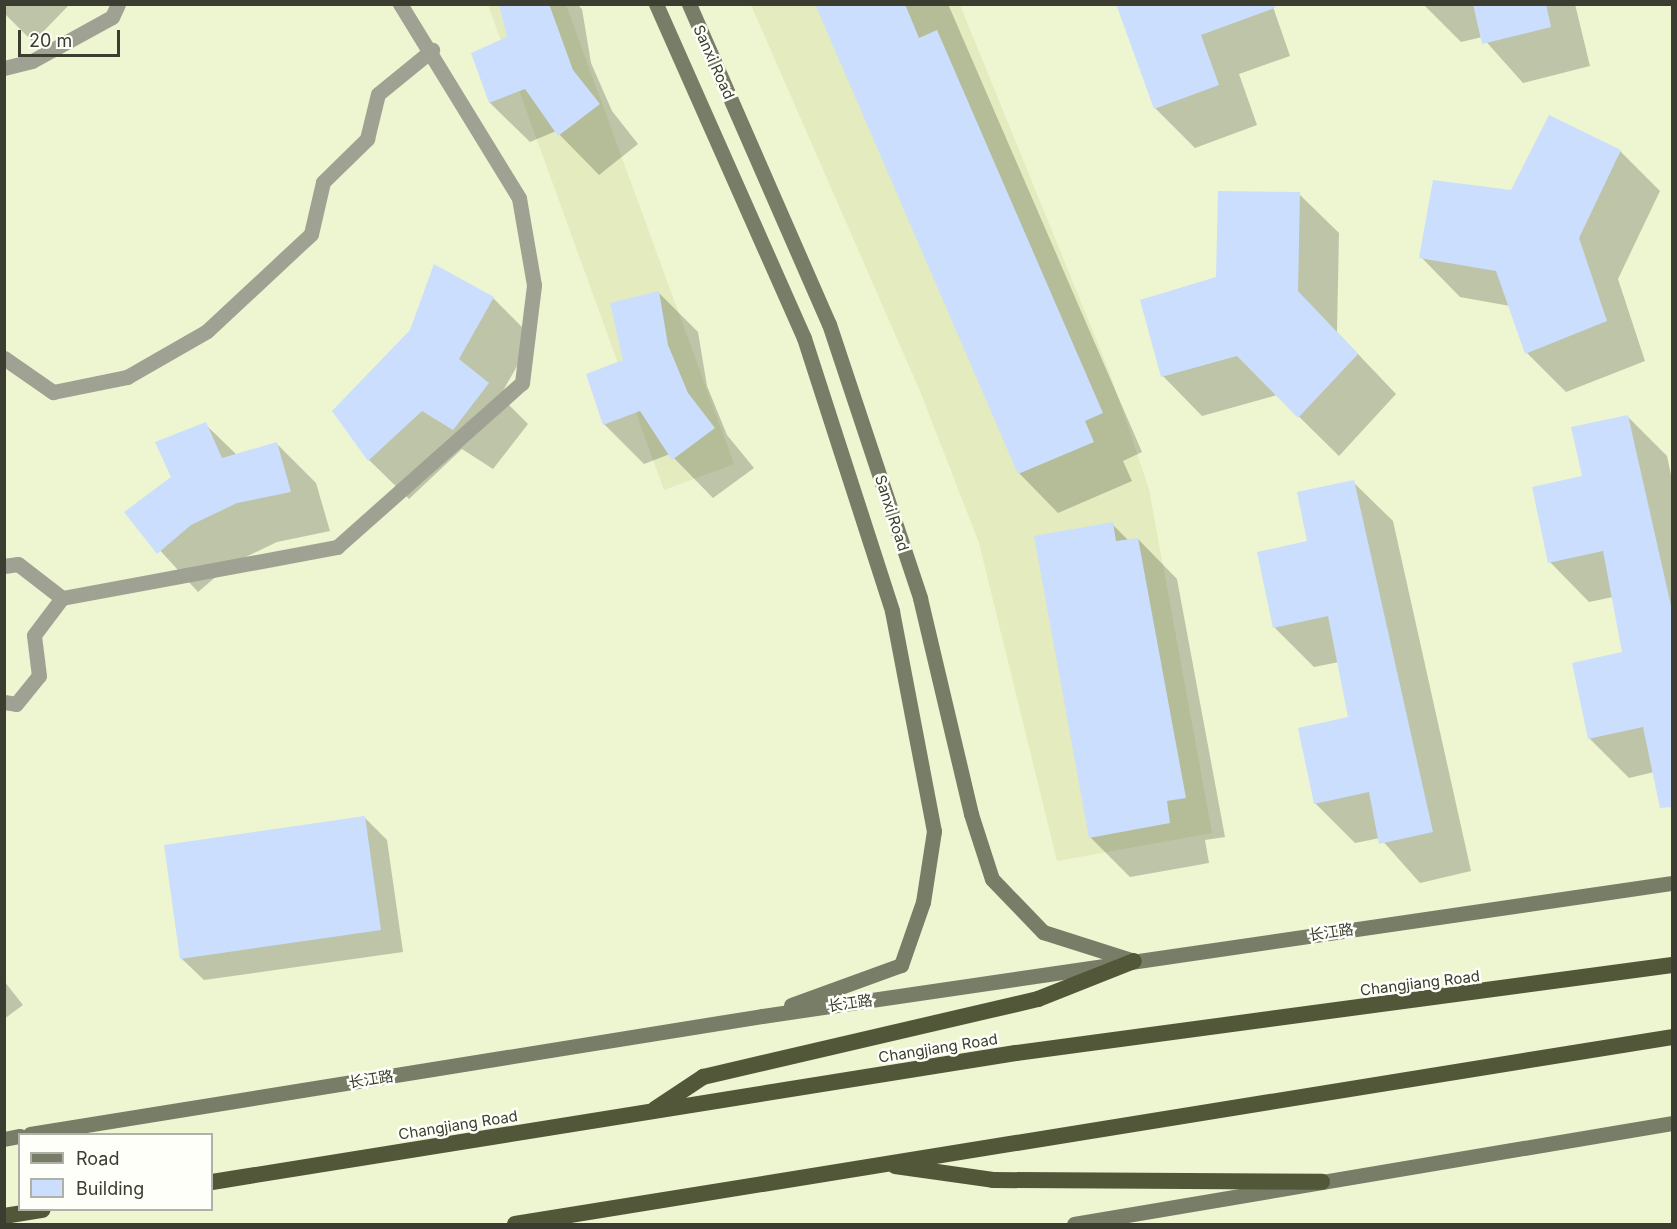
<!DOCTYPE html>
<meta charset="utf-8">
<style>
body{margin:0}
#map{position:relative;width:1677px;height:1229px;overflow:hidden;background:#eef5d1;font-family:Inter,"Noto Sans SC",sans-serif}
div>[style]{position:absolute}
.built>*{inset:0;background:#e3ebbf}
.shadow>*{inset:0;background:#0003}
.building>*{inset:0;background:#cbdefe}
.minor>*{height:15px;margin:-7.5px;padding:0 7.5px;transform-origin:7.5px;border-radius:7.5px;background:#9fa293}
.secondary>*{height:15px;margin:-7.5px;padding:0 7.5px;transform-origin:7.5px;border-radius:7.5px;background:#787d67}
.trunk>*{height:16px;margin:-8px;padding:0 8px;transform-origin:8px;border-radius:8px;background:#52573a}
span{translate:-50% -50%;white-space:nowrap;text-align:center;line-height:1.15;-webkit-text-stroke:5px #fdfff8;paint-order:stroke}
.street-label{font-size:15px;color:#3a3d2f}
.frame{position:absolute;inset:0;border:6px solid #3a3d2f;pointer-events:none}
.legend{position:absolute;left:18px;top:1133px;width:195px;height:78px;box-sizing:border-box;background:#fdfff8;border:2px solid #afb1a8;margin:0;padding:8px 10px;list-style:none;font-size:18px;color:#3a3d2f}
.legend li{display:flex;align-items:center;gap:12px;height:30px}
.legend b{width:30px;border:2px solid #afb1a8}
.scale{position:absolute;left:18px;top:30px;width:102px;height:27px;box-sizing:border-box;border:3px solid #3a3d2f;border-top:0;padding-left:8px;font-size:18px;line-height:21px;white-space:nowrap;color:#3a3d2f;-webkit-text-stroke:4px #fdfff8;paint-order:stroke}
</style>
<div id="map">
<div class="built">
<div style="clip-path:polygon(488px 5px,566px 5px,734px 464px,664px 490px)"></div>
<div style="clip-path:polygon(751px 5px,960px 5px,1109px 371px,1149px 489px,1212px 833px,1057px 861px,979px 543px,920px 391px)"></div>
</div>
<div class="shadow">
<div style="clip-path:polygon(4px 4px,70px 4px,33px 42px,4px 13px)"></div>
<div style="clip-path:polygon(500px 4px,577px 4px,582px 9px,591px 63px,612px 111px,638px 144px,599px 175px,556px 131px,530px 142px,490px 103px,473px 54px,508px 38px)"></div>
<div style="clip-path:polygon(817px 4px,948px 4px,1142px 452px,1123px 461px,1132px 481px,1058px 513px,1019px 473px)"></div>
<div style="clip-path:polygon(1118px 4px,1272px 4px,1290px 56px,1239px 74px,1257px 125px,1195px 148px,1155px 108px)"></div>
<div style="clip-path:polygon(1423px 4px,1575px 4px,1590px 66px,1523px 83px,1482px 37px,1461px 42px)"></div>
<div style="clip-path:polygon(1620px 151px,1660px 191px,1618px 279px,1645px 361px,1566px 392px,1527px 353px,1510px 306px,1460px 297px,1421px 257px,1512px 192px)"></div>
<div style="clip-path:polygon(1299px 194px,1339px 233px,1337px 332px,1396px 394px,1339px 456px,1277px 395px,1202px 416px,1163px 376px)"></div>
<div style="clip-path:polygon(659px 293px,698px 332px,707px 386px,727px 435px,754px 468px,713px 498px,670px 454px,644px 464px,605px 425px,588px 375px,625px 361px)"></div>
<div style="clip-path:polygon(493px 298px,533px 338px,500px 396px,528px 424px,493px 469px,462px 449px,409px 499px,369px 460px,334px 411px)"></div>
<div style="clip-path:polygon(1627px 416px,1667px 456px,1672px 480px,1672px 795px,1654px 772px,1629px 778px,1589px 738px,1624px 653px,1613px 597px,1589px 602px,1550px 562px,1584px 477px)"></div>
<div style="clip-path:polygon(205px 424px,237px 455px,277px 444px,316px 483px,330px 531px,277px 542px,231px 564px,198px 592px,126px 513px,172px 478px)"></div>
<div style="clip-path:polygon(1353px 482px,1393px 521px,1471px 871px,1420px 883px,1380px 838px,1355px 843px,1315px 803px,1349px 719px,1339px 662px,1314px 667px,1275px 628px,1309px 542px)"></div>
<div style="clip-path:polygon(1112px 524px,1129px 541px,1138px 539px,1177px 579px,1225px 837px,1205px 840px,1209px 863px,1130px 877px,1091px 838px)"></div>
<div style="clip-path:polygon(365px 818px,387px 840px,403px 952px,204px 980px,181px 958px)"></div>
<div style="clip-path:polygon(4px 981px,23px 1005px,4px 1019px)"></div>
</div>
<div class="building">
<div style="clip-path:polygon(499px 4px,549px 4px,573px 70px,600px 104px,558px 136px,525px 89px,489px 103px,471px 53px,507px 37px)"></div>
<div style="clip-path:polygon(815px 4px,905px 4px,919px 38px,937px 30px,1103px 413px,1085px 421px,1094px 442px,1018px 474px)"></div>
<div style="clip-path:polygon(1116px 4px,1274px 4px,1275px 8px,1201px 35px,1219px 85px,1154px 109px)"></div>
<div style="clip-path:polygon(1473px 4px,1546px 4px,1551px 27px,1482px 44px)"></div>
<div style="clip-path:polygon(1549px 115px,1621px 150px,1579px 238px,1607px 321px,1525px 354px,1496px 271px,1419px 258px,1433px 180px,1511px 190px)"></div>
<div style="clip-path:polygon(1218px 191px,1300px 192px,1298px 291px,1358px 354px,1298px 418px,1237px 356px,1161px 377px,1140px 300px,1216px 277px)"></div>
<div style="clip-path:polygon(434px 264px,494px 297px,459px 359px,489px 383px,453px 430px,422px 411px,368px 461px,332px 411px,410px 330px)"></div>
<div style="clip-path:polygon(659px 291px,668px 345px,688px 393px,715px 428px,672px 460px,640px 411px,603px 425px,586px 374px,623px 360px,610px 303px)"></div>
<div style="clip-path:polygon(1628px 415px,1672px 610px,1672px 807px,1660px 808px,1643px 727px,1588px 739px,1572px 663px,1622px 652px,1603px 551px,1548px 563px,1532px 487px,1582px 476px,1571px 427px)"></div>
<div style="clip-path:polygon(206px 422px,222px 458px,277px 442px,291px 492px,237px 503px,191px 525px,157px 554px,124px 512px,171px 477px,155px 442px)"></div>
<div style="clip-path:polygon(1354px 480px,1433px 832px,1379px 844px,1369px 792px,1314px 804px,1298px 728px,1348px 717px,1328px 616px,1273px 628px,1257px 552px,1307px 541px,1297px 492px)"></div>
<div style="clip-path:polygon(1113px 522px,1116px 541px,1138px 538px,1186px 798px,1167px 801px,1170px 823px,1089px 838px,1034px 536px)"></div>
<div style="clip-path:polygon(365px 816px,381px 930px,180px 959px,164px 845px)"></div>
</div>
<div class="minor">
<div style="left:4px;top:68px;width:29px;rotate:-14deg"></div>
<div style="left:32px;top:61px;width:91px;rotate:-28.8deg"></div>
<div style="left:112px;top:17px;width:14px;rotate:-65deg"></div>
<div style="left:4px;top:358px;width:60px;rotate:34.8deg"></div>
<div style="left:53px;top:392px;width:76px;rotate:-11.5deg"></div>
<div style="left:127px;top:377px;width:92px;rotate:-29.9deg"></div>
<div style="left:207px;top:331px;width:142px;rotate:-43deg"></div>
<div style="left:311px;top:234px;width:53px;rotate:-77deg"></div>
<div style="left:323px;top:182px;width:62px;rotate:-44.3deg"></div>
<div style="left:367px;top:139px;width:46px;rotate:-76.3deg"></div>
<div style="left:378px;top:94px;width:70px;rotate:-39.2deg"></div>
<div style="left:4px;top:566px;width:14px;rotate:-8deg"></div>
<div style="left:18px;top:564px;width:56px;rotate:37.7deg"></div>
<div style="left:62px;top:598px;width:280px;rotate:-10.5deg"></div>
<div style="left:337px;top:547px;width:247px;rotate:-41.6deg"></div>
<div style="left:522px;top:383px;width:99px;rotate:-83deg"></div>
<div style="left:534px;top:285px;width:88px;rotate:-99.8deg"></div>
<div style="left:519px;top:198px;width:228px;rotate:-121.5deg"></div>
<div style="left:4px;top:702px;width:12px;rotate:9deg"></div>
<div style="left:16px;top:704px;width:36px;rotate:-51deg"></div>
<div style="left:39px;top:676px;width:41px;rotate:-97deg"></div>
<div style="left:34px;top:635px;width:46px;rotate:-52.9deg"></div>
</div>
<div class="secondary">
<div style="left:656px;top:4px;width:365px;rotate:66.1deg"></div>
<div style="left:804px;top:338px;width:287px;rotate:72.1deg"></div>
<div style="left:892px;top:611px;width:224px;rotate:79.2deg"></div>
<div style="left:934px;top:831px;width:72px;rotate:98.8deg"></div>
<div style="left:923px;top:902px;width:67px;rotate:109.2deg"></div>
<div style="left:901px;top:965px;width:117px;rotate:160deg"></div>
<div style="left:689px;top:4px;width:349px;rotate:66.4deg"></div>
<div style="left:829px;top:324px;width:289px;rotate:71.6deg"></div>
<div style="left:920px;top:598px;width:222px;rotate:76.7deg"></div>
<div style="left:971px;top:814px;width:68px;rotate:72.1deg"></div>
<div style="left:992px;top:879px;width:74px;rotate:46.1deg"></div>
<div style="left:1043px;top:932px;width:92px;rotate:17.7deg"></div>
<div style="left:30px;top:1134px;width:741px;rotate:-9.16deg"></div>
<div style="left:762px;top:1016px;width:920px;rotate:-8.32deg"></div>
<div style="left:4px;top:1139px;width:16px;rotate:-11deg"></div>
<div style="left:1074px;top:1224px;width:606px;rotate:-9.59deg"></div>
</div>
<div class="trunk">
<div style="left:655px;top:1109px;width:58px;rotate:-33.7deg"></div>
<div style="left:703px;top:1077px;width:344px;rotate:-13.1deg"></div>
<div style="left:1038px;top:999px;width:103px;rotate:-21.6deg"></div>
<div style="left:895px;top:1166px;width:99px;rotate:8.1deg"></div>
<div style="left:993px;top:1180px;width:329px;rotate:0.3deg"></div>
<div style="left:212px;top:1182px;width:814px;rotate:-9.12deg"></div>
<div style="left:1016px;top:1053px;width:662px;rotate:-7.64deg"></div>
<div style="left:4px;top:1216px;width:39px;rotate:-9deg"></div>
<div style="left:515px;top:1224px;width:1172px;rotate:-9.18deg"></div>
</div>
<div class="street-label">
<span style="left:714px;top:62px;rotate:66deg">Sanxi Road</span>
<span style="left:892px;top:513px;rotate:72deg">Sanxi Road</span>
<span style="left:1331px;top:932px;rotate:-8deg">长江路</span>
<span style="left:1420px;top:983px;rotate:-7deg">Changjiang Road</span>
<span style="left:850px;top:1003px;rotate:-8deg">长江路</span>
<span style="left:938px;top:1048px;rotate:-9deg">Changjiang Road</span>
<span style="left:371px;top:1079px;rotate:-9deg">长江路</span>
<span style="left:458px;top:1125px;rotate:-9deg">Changjiang Road</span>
</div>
<div class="frame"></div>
<ul class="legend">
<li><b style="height:8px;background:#787d67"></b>Road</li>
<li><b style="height:16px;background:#cbdefe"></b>Building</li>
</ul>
<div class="scale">20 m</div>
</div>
